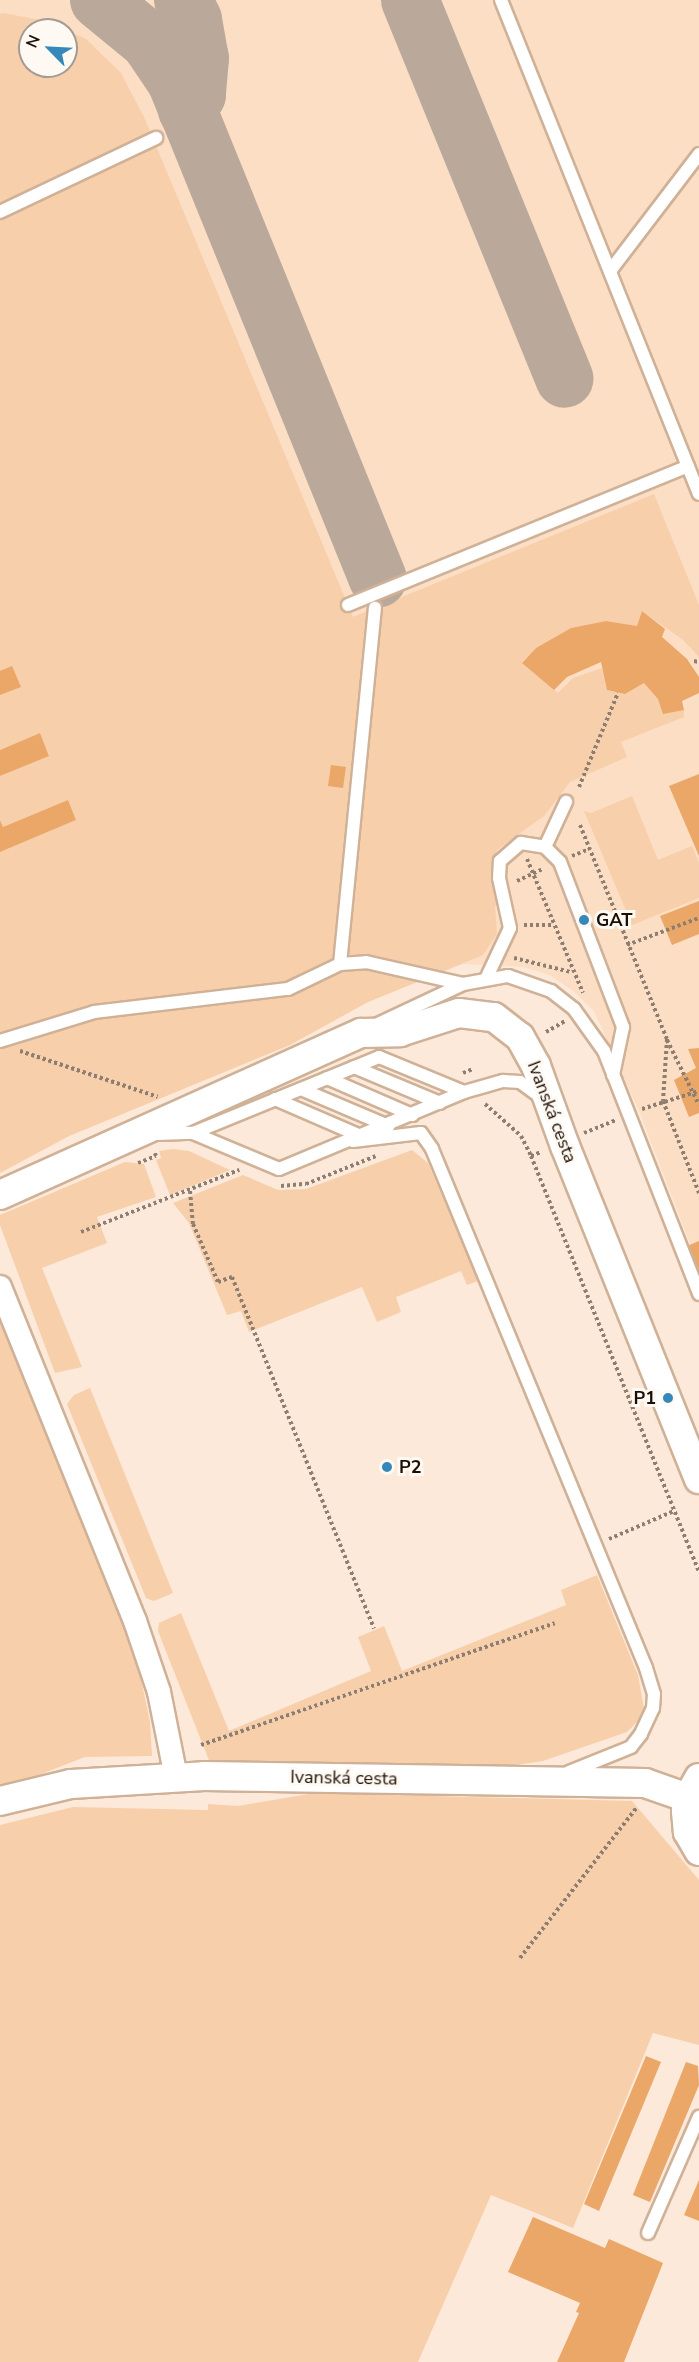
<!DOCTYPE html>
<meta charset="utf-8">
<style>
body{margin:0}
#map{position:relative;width:699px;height:2362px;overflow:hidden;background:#fce9d9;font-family:"Nunito Sans",sans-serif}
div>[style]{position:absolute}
.built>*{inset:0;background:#fbdec4}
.green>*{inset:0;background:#f8cfab}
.taxiway>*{height:58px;margin:-29px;padding:0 29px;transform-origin:29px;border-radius:29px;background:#baa99b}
.building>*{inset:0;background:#eaa768}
.path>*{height:4px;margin-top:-2px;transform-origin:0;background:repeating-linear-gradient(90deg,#8d7e71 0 3px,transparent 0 6px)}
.roads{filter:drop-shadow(2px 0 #cfb197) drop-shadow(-2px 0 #cfb197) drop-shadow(0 2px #cfb197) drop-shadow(0 -2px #cfb197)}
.service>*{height:12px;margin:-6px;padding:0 6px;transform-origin:6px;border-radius:6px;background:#fff}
.minor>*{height:22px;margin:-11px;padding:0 11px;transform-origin:11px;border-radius:11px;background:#fff}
.tertiary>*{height:28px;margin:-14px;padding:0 14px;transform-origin:14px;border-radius:14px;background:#fff}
.dots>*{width:16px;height:16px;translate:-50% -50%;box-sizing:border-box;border:3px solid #fff9f3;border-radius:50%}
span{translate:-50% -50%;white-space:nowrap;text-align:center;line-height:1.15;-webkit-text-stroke:6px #fff9f3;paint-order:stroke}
.poi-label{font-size:18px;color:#1a0f06;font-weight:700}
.left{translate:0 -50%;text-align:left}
.right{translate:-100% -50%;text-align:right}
.street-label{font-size:18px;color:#1a0f06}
.north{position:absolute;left:18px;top:18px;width:60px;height:60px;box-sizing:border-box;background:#fff9f3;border:2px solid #a39b94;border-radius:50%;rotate:294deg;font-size:16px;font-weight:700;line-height:24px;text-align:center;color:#1a0f06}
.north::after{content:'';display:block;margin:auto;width:21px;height:27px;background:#3588b9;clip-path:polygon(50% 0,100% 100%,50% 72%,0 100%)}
</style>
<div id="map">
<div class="built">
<div style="clip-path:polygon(evenodd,0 0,699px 0,699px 1267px,639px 1111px,594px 1011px,572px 990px,549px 975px,523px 967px,463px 964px,368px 1002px,290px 1045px,69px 1136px,0 1173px,0 0,30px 30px,66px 30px,66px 66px,30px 66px,30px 30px)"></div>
</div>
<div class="green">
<div style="clip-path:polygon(evenodd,3px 13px,46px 21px,86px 39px,121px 73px,144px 117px,353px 617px,654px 494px,699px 605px,699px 657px,683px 640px,642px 611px,637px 626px,606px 621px,571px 628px,536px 648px,522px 662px,558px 693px,573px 678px,602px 668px,607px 690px,625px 694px,644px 683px,684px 710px,684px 717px,621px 742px,627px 757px,570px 782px,544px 816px,497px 850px,492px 866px,501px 902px,495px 906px,497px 934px,483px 955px,368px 1002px,290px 1045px,69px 1136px,0 1173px,0 852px,76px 820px,68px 800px,3px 827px,0 819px,0 776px,49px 755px,40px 733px,0 750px,0 695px,21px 686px,0 671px,0 14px,3px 13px,30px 30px,66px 30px,66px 66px,30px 66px,30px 30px)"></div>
<div style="clip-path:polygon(632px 796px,658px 860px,692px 846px,699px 863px,699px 898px,632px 925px,584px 811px,591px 813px)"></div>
<div style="clip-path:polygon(173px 1149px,189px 1151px,230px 1170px,170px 1195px,156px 1160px,161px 1158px,159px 1151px)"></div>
<div style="clip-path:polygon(412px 1150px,428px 1163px,478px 1281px,467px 1285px,461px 1271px,396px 1297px,401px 1312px,377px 1322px,362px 1287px,249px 1332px,241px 1311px,227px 1315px,189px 1223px,173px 1203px,243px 1175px,278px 1190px,306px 1189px)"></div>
<div style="clip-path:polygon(125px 1162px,144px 1164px,156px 1197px,97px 1217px,107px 1243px,42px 1268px,82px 1367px,55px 1373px,0 1225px,0 1215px)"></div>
<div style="clip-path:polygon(0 1318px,133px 1641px,150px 1722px,152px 1756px,85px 1757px,0 1790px)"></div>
<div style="clip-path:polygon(90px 1388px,173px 1593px,154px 1601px,146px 1598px,67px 1404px,74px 1395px)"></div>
<div style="clip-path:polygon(597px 1575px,638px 1675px,645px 1714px,627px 1732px,543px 1761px,496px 1768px,210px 1763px,158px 1631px,159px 1623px,181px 1613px,229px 1731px,371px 1671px,358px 1637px,384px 1626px,402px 1671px,566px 1605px,561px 1590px)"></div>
<div style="clip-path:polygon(315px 1793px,632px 1801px,699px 1880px,699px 2045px,653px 2033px,573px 2228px,491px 2195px,418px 2362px,0 2362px,0 1825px,73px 1807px,208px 1810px,208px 1804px,238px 1806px)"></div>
</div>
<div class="taxiway">
<div style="left:99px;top:0;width:65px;rotate:39.4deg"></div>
<div style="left:149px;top:41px;width:48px;rotate:56deg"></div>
<div style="left:176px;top:81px;width:537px;rotate:67.92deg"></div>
<div style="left:183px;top:0;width:22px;rotate:63deg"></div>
<div style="left:193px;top:20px;width:39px;rotate:80deg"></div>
<div style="left:200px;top:58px;width:37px;rotate:95deg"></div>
<div style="left:197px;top:95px;width:18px;rotate:124deg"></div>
<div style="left:410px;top:0;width:409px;rotate:67.8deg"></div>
</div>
<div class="building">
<div style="clip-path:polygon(642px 611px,665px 629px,662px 637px,687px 659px,699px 677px,699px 693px,682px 701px,684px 710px,663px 714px,658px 699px,644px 683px,625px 694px,607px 690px,601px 662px,567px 677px,554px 690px,522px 663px,536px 648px,571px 628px,606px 621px,637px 626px)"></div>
<div style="clip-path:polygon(12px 666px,21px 687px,0 695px,0 671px)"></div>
<div style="clip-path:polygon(40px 733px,49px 756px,0 776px,0 750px)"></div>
<div style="clip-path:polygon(331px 765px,346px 767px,343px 788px,328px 786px)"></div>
<div style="clip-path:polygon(699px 774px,699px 856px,669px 786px)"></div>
<div style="clip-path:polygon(68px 800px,76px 820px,0 852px,0 820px,3px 827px)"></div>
<div style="clip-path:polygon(699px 901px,699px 934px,672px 945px,660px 916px)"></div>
<div style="clip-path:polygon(699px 1048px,699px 1113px,689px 1117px,674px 1080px,696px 1068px,688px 1049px)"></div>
<div style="clip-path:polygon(699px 1241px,699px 1276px,687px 1246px)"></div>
<div style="clip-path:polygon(646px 2056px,661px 2062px,599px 2211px,584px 2204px)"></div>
<div style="clip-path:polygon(686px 2062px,698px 2066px,699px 2085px,650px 2202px,633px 2195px)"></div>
<div style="clip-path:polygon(699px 2180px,699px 2221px,684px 2215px)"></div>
<div style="clip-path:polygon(533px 2217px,605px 2248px,609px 2239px,663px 2263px,624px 2362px,557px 2362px,579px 2313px,576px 2312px,580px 2303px,508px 2272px)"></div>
</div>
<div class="path">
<div style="left:694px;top:661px;width:5px;rotate:11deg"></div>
<div style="left:579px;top:787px;width:102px;rotate:-67.5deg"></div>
<div style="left:580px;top:825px;width:231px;rotate:67.9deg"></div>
<div style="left:667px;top:1039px;width:62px;rotate:93.7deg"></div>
<div style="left:663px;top:1101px;width:99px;rotate:68.6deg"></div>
<div style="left:572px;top:856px;width:18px;rotate:-22deg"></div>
<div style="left:527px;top:859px;width:145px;rotate:67.3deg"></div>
<div style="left:517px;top:881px;width:29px;rotate:-25deg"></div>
<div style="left:524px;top:925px;width:29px"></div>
<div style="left:627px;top:945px;width:77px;rotate:-20.6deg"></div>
<div style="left:514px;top:958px;width:59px;rotate:13.8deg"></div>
<div style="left:546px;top:1032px;width:22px;rotate:-30deg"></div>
<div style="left:667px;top:1040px;width:72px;rotate:63.8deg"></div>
<div style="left:20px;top:1051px;width:145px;rotate:18.4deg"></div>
<div style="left:463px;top:1073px;width:11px;rotate:-22deg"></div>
<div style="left:485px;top:1104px;width:48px;rotate:41.6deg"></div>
<div style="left:521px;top:1136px;width:22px;rotate:63deg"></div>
<div style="left:531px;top:1156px;width:11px;rotate:-22deg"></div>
<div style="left:642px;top:1109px;width:60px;rotate:-17.5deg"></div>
<div style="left:584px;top:1133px;width:35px;rotate:-22deg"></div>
<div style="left:531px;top:1156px;width:449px;rotate:68deg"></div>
<div style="left:138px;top:1163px;width:19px;rotate:-21deg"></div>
<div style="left:156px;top:1156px;width:5px;rotate:-112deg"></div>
<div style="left:281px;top:1186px;width:25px;rotate:-5deg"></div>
<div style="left:306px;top:1184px;width:75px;rotate:-21.8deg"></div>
<div style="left:190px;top:1191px;width:33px;rotate:85deg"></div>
<div style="left:193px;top:1224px;width:63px;rotate:66.7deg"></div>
<div style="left:218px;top:1282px;width:15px;rotate:-20deg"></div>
<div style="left:232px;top:1277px;width:379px;rotate:68deg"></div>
<div style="left:81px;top:1232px;width:170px;rotate:-21.4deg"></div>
<div style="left:609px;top:1539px;width:71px;rotate:-23.3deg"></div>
<div style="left:201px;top:1745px;width:374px;rotate:-19deg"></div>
<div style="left:520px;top:1958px;width:191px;rotate:-52.2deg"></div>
</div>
<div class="roads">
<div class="service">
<div style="left:501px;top:0;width:532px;rotate:68.16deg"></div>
<div style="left:0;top:212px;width:173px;rotate:-25.4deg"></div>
<div style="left:610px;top:271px;width:147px;rotate:-52.7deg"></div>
<div style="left:348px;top:605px;width:367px;rotate:-22.2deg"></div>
<div style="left:545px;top:847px;width:50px;rotate:-65deg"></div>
<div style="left:340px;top:964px;width:358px;rotate:-84.4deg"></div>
<div style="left:486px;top:979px;width:56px;rotate:-64.8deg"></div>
<div style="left:510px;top:928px;width:51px;rotate:-102.4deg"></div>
<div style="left:499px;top:878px;width:17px;rotate:-87deg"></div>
<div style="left:500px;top:861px;width:28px;rotate:-41deg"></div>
<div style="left:521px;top:843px;width:24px;rotate:9deg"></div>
<div style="left:545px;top:847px;width:21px;rotate:45deg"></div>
<div style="left:560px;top:862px;width:177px;rotate:69.1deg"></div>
<div style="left:623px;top:1027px;width:49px;rotate:101.8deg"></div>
<div style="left:378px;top:1024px;width:94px;rotate:-25.2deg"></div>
<div style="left:463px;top:984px;width:46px;rotate:-10.1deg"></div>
<div style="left:508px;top:976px;width:46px;rotate:19.2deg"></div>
<div style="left:551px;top:991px;width:29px;rotate:38deg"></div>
<div style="left:574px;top:1009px;width:52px;rotate:54.5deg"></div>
<div style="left:604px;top:1051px;width:261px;rotate:68.6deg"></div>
<div style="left:0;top:1041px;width:98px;rotate:-17.1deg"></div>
<div style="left:94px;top:1012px;width:195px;rotate:-6.8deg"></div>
<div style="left:288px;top:989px;width:58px;rotate:-25.7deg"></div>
<div style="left:340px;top:964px;width:26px;rotate:-4deg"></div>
<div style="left:366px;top:962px;width:99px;rotate:12.8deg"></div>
<div style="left:354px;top:1067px;width:93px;rotate:22.7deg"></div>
<div style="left:327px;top:1078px;width:93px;rotate:23.5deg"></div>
<div style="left:301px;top:1089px;width:95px;rotate:23deg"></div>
<div style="left:275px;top:1099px;width:96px;rotate:23.4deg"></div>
<div style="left:193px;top:1133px;width:201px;rotate:-22.2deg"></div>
<div style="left:379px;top:1057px;width:92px;rotate:22.4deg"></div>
<div style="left:157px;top:1134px;width:36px;rotate:-2deg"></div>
<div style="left:193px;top:1133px;width:93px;rotate:22.7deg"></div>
<div style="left:279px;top:1169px;width:200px;rotate:-22.6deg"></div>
<div style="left:464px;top:1092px;width:41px;rotate:-15.8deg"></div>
<div style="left:503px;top:1081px;width:17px;rotate:3deg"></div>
<div style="left:520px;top:1082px;width:27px;rotate:36deg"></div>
<div style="left:353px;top:1141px;width:68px;rotate:-6.7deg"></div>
<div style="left:421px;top:1133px;width:19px;rotate:55deg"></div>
<div style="left:432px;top:1149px;width:561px;rotate:67.59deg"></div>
<div style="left:646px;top:1668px;width:27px;rotate:73deg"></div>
<div style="left:654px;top:1694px;width:14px;rotate:94deg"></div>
<div style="left:653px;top:1708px;width:29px;rotate:115deg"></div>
<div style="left:641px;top:1734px;width:16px;rotate:128deg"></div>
<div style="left:631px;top:1747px;width:67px;rotate:158deg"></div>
<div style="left:648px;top:2233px;width:127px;rotate:-66.3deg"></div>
</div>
<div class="minor">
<div style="left:0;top:1287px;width:360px;rotate:68deg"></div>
<div style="left:135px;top:1621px;width:75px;rotate:71.3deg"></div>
<div style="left:159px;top:1692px;width:87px;rotate:78.7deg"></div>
</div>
<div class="tertiary">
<div style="left:0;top:1195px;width:396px;rotate:-24.2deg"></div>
<div style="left:361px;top:1033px;width:39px;rotate:-1deg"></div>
<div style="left:400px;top:1032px;width:62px;rotate:-17.9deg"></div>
<div style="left:459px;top:1013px;width:35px;rotate:7deg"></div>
<div style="left:494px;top:1017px;width:33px;rotate:38deg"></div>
<div style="left:520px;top:1037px;width:33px;rotate:61deg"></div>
<div style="left:536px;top:1066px;width:85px;rotate:70.1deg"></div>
<div style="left:565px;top:1146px;width:359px;rotate:68.1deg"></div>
<div style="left:699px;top:1778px;width:23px;rotate:119deg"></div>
<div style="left:688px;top:1798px;width:13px;rotate:99deg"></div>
<div style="left:686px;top:1811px;width:21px;rotate:85deg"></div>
<div style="left:688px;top:1832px;width:22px;rotate:60deg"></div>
<div style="left:0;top:1801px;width:73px;rotate:-13.5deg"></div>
<div style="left:71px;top:1784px;width:133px;rotate:-3.4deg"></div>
<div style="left:204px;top:1776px;width:441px;rotate:0.9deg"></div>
<div style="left:645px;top:1783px;width:46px;rotate:19.2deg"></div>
</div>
</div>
<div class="dots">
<div style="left:584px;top:920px;background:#3588b9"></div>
<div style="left:668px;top:1398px;background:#3588b9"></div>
<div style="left:387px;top:1467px;background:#3588b9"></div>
</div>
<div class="poi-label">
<span class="left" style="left:596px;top:920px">GAT</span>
<span class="right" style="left:656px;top:1398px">P1</span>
<span class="left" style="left:399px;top:1467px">P2</span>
</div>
<div class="street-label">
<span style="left:552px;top:1112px;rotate:69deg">Ivanská cesta</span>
<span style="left:344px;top:1778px;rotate:1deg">Ivanská cesta</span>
</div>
<div class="north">N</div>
</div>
